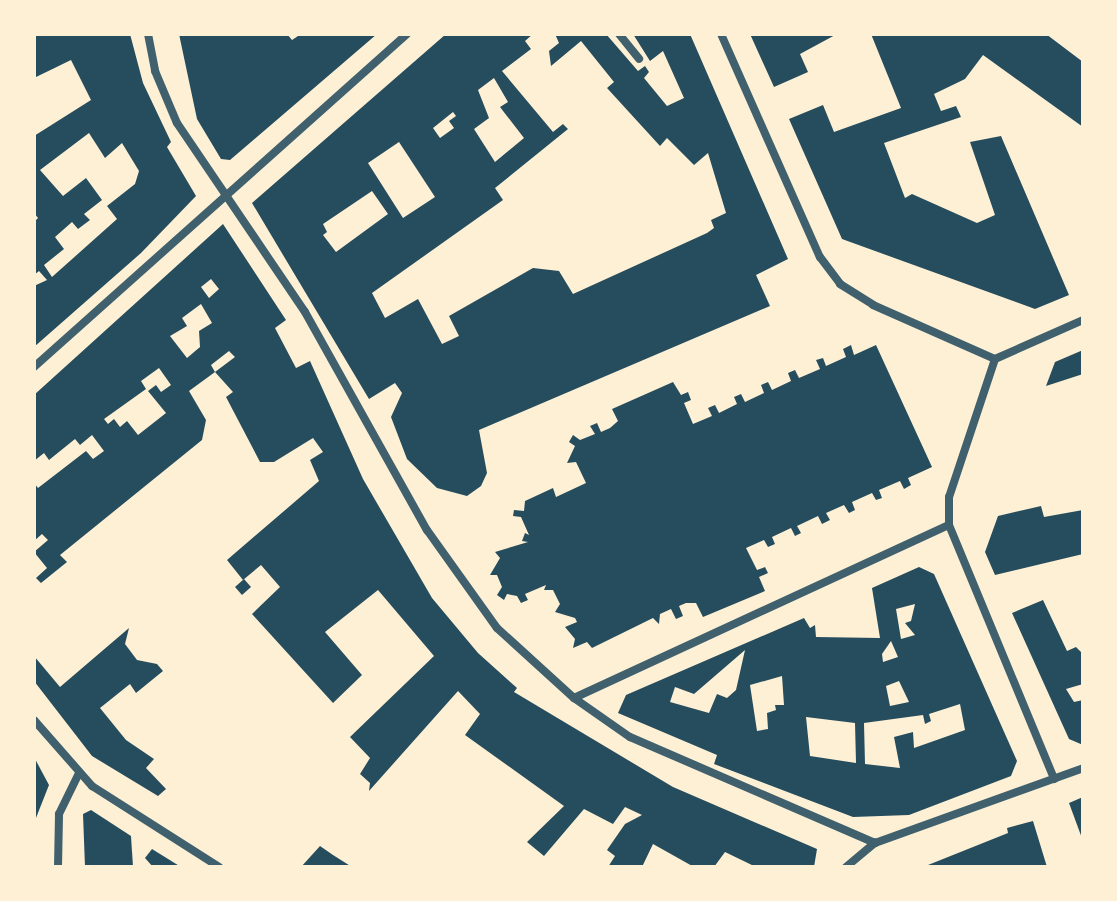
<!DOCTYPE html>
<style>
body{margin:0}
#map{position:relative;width:1117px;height:901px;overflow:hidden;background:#fdf0d5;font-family:Poppins,sans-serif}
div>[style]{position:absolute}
.building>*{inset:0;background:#264d5e}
.minor>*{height:8px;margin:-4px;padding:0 4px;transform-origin:4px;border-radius:4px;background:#3f606c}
span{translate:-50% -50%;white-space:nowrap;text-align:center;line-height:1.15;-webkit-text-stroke:7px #fdf0d5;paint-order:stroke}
.frame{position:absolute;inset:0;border:36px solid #fdf0d5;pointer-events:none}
</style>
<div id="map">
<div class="building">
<div style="clip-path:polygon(evenodd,34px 34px,130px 34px,143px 83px,171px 142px,167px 147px,196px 196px,141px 253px,34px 347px,34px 286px,47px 280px,39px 271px,34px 275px,34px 222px,38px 218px,34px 213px,34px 136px,91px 100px,71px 60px,34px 78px,34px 34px,89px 133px,105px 158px,122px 143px,139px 171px,135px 184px,107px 206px,117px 219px,52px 277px,44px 265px,64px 249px,55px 237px,72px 222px,78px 229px,90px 220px,84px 214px,102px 200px,86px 178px,63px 196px,40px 170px,89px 133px)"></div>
<div style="clip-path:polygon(179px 34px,287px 34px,292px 40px,301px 34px,377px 34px,230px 160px,221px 159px,197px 119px)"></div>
<div style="clip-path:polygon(evenodd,446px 34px,533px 34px,525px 41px,531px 49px,502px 71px,553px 132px,563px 124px,568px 129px,495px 188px,503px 200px,372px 293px,385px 318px,418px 299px,442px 344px,459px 336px,449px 316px,533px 268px,559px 271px,573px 294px,707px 233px,714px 228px,711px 220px,726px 213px,708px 153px,694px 165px,667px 138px,660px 146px,607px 88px,614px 82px,581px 41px,551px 66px,549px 51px,559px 43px,555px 34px,606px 34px,638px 71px,645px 66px,649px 72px,644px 78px,667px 106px,684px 98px,663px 51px,650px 61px,633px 34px,690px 34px,788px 259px,756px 275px,770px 306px,479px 430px,487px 473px,481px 486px,467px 496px,437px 488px,407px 459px,391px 417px,402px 393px,395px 383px,369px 399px,252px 203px,446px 34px,494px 78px,508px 102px,500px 107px,524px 138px,495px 162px,474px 129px,489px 118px,478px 90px,494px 78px,446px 34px,453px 112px,456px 116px,449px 121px,454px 128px,440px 138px,433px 128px,453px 112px,446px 34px,399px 142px,435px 197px,403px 218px,368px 163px,399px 142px,446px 34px,372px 191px,388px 214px,336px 252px,323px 235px,327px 232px,323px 224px,372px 191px)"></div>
<div style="clip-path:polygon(750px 34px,837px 34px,800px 54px,808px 72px,774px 87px)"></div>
<div style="clip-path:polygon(871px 34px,1046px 34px,1083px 62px,1083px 127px,983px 55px,965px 79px,934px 94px,941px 111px,956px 106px,961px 117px,884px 143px,905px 198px,912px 194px,977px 223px,995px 215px,970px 142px,1001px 136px,1069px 295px,1035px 309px,842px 239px,789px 119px,823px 105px,834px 132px,901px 108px)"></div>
<div style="clip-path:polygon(evenodd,223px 224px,286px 320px,275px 328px,296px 368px,310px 361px,363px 479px,432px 598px,478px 653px,517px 688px,514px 692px,673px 787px,817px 849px,814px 867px,756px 867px,725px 852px,714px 867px,694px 867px,653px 844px,642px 867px,608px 867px,615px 856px,607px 850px,625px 824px,642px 815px,625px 807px,613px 824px,584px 809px,544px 856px,527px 842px,564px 806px,465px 735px,480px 714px,458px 691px,369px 791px,370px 783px,360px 774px,370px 758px,350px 737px,434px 656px,378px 590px,325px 632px,362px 675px,333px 703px,252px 614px,280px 587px,261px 565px,243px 580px,227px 560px,319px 481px,310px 460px,323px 452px,313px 438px,274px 462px,260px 462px,226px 397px,233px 392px,215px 372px,235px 357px,229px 351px,211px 365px,215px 372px,189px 391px,206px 420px,202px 440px,60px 555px,67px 562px,41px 583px,36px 578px,47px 568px,34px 552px,48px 540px,42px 534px,34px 541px,34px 483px,38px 488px,86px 451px,93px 459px,104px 451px,92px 435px,80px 445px,75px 439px,49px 460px,44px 453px,34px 461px,34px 395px,223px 224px,211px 279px,219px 289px,209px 298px,201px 287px,211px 279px,223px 224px,201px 304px,212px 323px,199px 331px,200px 347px,187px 358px,170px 336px,187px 326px,182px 318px,201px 304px,223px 224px,159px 368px,171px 385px,161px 392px,156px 385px,148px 391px,166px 413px,138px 435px,127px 421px,120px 427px,114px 419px,108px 424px,104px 419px,146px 389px,141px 381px,159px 368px)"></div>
<div style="clip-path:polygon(851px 345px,854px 355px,876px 345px,932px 467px,908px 478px,911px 485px,904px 489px,900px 481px,879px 490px,882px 498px,876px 500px,872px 493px,852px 502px,855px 510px,849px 513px,844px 505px,826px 513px,830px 520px,822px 524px,818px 516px,797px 526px,801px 533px,795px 536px,791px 528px,772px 537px,775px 544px,768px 547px,764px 540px,746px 548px,757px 570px,765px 567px,768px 573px,759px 577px,765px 591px,703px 617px,696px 603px,686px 603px,679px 606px,683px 616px,676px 619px,671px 609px,660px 614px,659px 624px,653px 618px,592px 648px,587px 642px,573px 648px,575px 639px,565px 627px,577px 622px,575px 618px,555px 612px,560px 604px,553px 590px,544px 590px,546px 585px,525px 594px,528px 600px,521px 603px,517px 596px,507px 594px,504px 600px,497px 595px,502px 587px,497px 575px,490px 575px,500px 558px,495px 552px,528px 542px,522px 541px,525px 533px,529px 535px,521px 517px,513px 516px,514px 510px,524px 511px,525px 501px,553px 488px,556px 497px,586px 483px,576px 462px,567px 463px,575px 446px,569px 442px,573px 435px,580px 440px,595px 434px,590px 426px,597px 423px,601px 432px,610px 428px,618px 421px,612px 409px,673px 382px,681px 395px,688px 392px,691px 400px,684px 403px,693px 424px,712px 416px,708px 408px,715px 405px,719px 413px,737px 404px,734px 397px,741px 394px,745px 402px,764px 393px,761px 385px,768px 382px,772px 390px,791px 381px,788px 373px,795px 370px,799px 378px,820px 369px,816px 360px,823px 358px,826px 366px,846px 357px,843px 349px)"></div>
<div style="clip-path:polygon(1083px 350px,1083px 374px,1046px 386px,1055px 362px)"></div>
<div style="clip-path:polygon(1041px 506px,1044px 517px,1083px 510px,1083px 554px,995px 575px,985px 552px,998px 516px)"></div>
<div style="clip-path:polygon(evenodd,919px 567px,934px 574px,1017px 761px,1011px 776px,909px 815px,853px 817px,714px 764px,717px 755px,618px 713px,626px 695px,804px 618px,810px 628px,815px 625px,816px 637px,880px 638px,872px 588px,919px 567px,915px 604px,911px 621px,905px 623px,915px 635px,901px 639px,896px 609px,915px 604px,919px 567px,891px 641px,898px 657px,883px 662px,882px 654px,891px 641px,919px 567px,745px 650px,736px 690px,727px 698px,717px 694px,709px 713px,670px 702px,675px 687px,694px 694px,745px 650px,919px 567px,782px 676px,784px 705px,775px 705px,776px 710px,767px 713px,768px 729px,757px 731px,750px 685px,782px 676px,919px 567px,899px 681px,909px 702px,890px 706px,886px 686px,899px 681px,919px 567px,960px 704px,965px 730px,914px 748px,913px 732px,894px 737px,900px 768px,865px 764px,864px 723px,923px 715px,925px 724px,931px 721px,929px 714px,960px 704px,919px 567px,806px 717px,855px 723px,856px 763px,810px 756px,806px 717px)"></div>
<div style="clip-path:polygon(244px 579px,251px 587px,242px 595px,235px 587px)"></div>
<div style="clip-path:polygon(1043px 600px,1067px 651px,1076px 647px,1083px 654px,1083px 684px,1066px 689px,1074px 702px,1083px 700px,1083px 745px,1069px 739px,1012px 613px)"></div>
<div style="clip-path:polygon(129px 628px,125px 644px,137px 660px,157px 664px,163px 671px,136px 693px,130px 684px,100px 708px,126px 740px,154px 759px,146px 768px,166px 789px,158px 796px,92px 756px,34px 681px,34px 656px,60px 687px)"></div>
<div style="clip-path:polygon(34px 757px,49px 785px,34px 823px)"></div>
<div style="clip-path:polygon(1083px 797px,1083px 841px,1069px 803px)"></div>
<div style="clip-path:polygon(91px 810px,131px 836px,133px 867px,85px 867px,83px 814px)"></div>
<div style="clip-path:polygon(1033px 821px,1047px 867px,923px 867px,1008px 833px,1007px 828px)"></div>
<div style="clip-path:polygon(320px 846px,333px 855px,352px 867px,301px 867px)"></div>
<div style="clip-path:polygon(152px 849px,181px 867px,153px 867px,145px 858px)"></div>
</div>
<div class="minor">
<div style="left:148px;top:34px;width:38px;rotate:79deg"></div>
<div style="left:155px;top:71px;width:56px;rotate:67.1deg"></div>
<div style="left:177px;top:123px;width:228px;rotate:55.9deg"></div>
<div style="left:305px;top:312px;width:250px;rotate:60.8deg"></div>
<div style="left:427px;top:530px;width:120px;rotate:54.5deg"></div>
<div style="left:497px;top:628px;width:104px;rotate:42.3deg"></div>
<div style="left:574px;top:698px;width:68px;rotate:34.9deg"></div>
<div style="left:630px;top:737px;width:267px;rotate:23.4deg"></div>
<div style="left:619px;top:34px;width:32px;rotate:51deg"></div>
<div style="left:721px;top:34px;width:244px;rotate:66.1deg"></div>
<div style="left:820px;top:257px;width:34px;rotate:53deg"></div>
<div style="left:840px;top:284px;width:39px;rotate:32deg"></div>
<div style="left:873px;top:305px;width:133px;rotate:23.9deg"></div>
<div style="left:995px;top:359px;width:145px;rotate:108.4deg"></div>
<div style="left:949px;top:497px;width:28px;rotate:90deg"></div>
<div style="left:949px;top:525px;width:275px;rotate:67.5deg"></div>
<div style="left:995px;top:359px;width:96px;rotate:-23.9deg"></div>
<div style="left:34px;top:367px;width:500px;rotate:-41.76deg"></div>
<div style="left:574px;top:698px;width:413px;rotate:-24.8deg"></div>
<div style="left:34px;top:720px;width:88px;rotate:48.7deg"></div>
<div style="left:92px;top:786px;width:151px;rotate:32.5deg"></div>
<div style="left:58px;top:867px;width:53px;rotate:-88.9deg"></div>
<div style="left:59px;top:814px;width:46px;rotate:-64deg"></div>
<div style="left:846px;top:867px;width:38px;rotate:-40deg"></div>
<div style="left:875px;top:843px;width:221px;rotate:-19.8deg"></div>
</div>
<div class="frame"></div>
</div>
